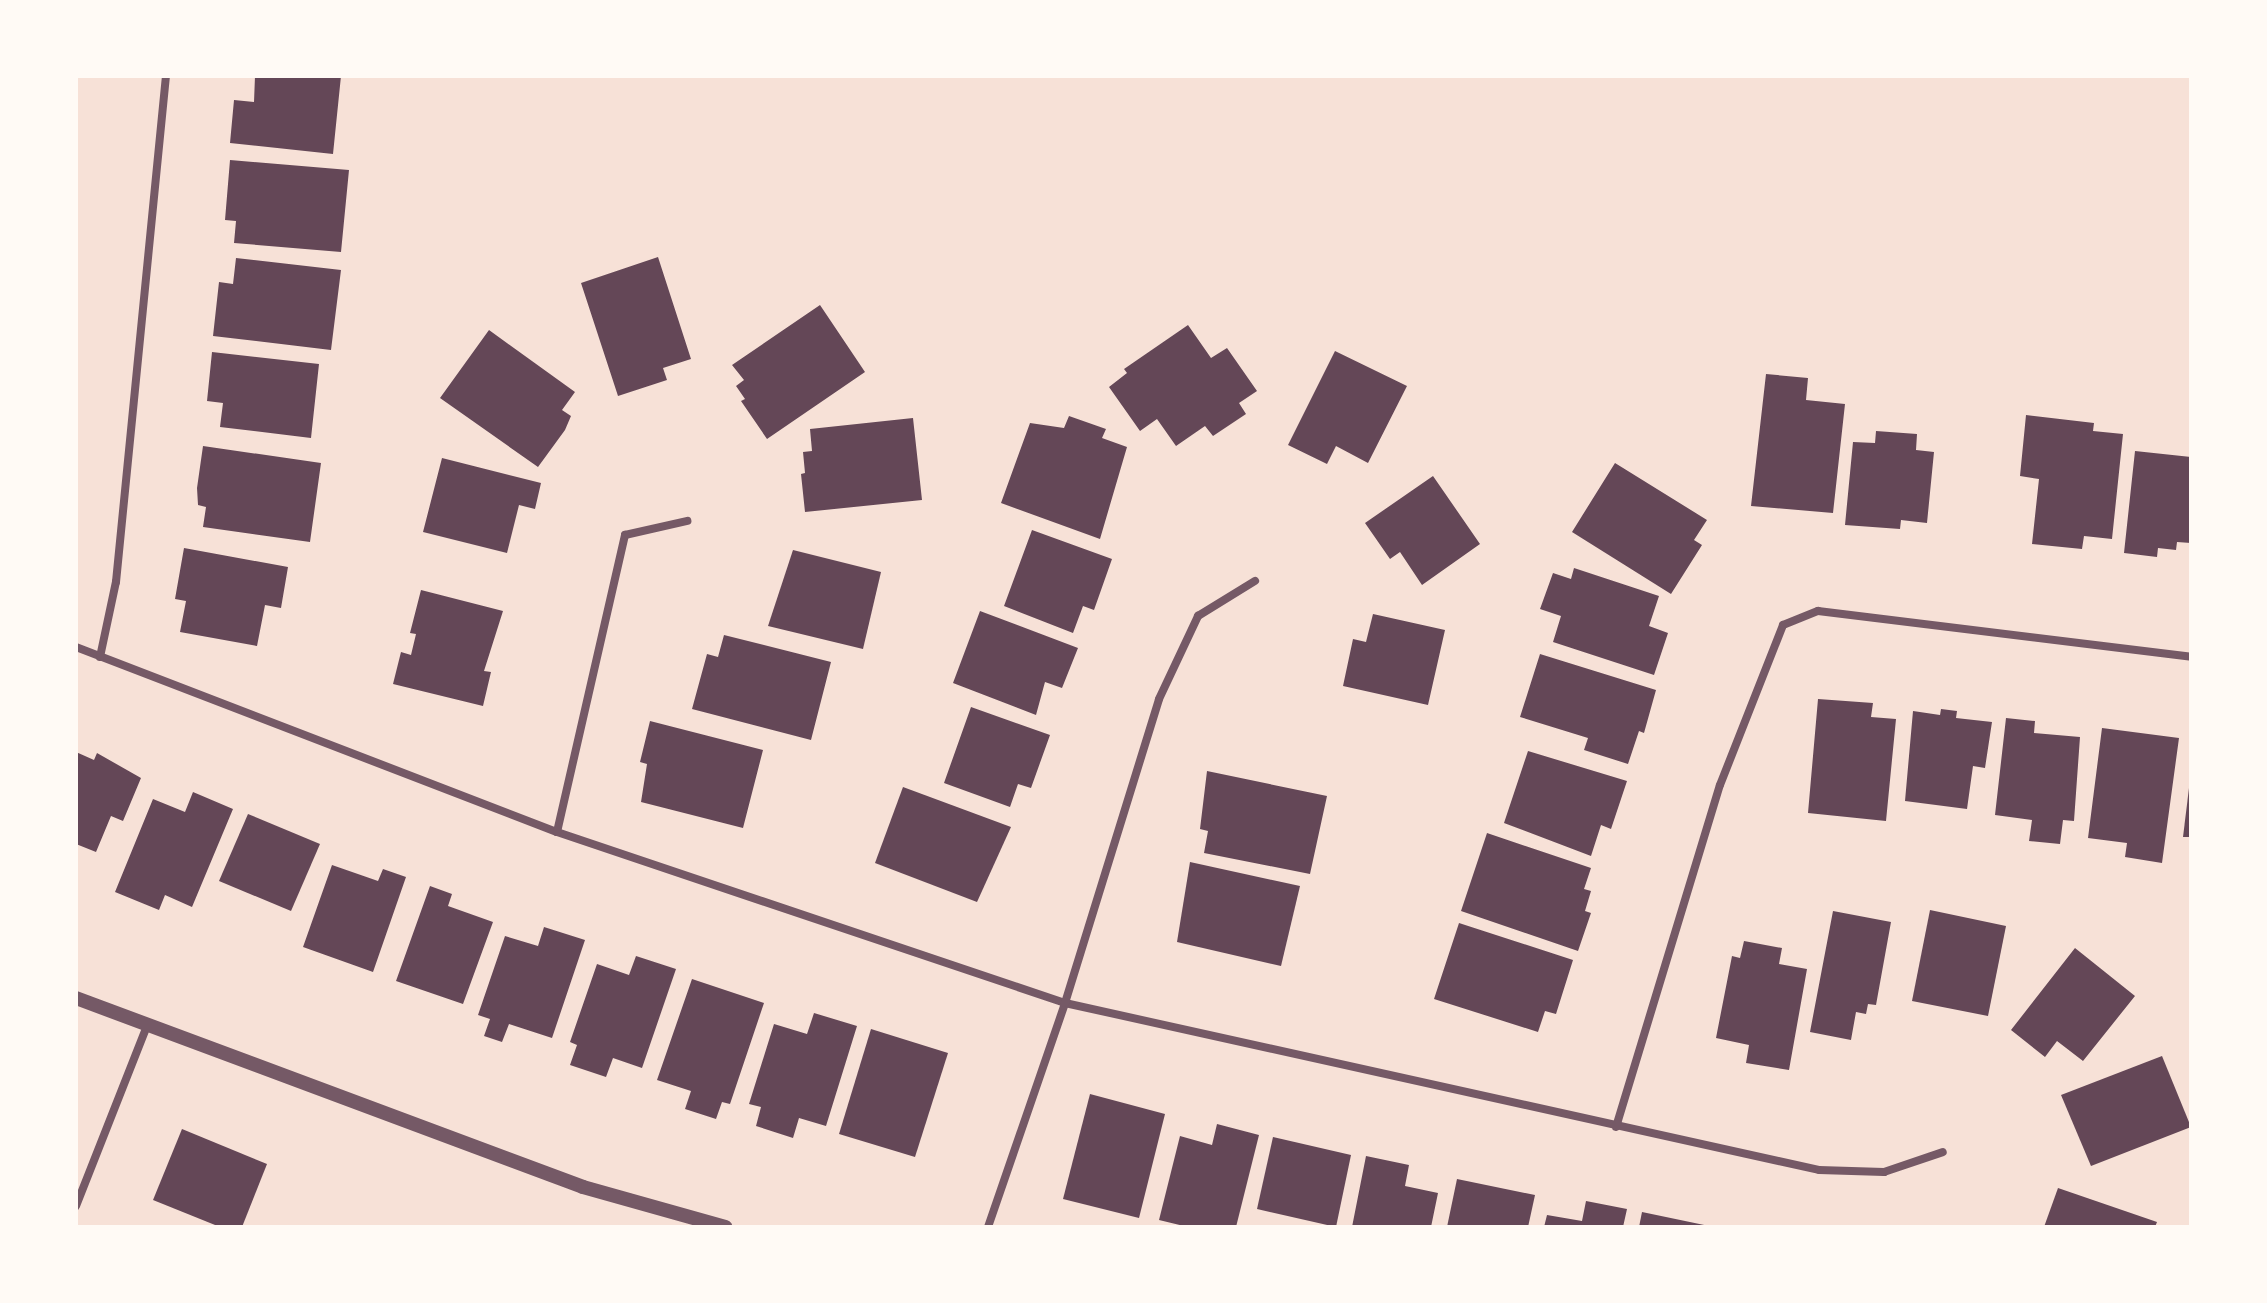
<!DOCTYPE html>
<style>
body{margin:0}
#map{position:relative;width:2267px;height:1303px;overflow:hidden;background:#f7e1d7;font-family:"Asap Condensed",sans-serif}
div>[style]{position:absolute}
.building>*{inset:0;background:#644757}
.minor>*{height:8px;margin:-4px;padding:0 4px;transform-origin:4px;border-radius:4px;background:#755966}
.tertiary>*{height:14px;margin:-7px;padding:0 7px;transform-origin:7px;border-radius:7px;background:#755966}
span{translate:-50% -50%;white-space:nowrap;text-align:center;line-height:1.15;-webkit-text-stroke:7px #fffaf5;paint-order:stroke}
.frame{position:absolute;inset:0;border:78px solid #fffaf5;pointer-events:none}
</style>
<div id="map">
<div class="building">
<div style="clip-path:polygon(255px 76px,341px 76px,333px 154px,230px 143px,234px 100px,254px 102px)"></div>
<div style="clip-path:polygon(230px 160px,349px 170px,341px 252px,234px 243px,236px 221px,225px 220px)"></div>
<div style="clip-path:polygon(658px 257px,691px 359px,663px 368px,667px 380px,618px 396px,581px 283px)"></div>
<div style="clip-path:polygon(236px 258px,341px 270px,331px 350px,213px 336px,219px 282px,233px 284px)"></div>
<div style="clip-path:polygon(820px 305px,865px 372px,767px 439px,741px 401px,745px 399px,736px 386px,744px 380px,732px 365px)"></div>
<div style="clip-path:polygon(1188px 325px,1211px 358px,1227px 348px,1257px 391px,1239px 403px,1246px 414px,1213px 436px,1205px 426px,1176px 446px,1157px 419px,1140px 431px,1109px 387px,1127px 373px,1124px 369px)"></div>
<div style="clip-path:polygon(489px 330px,575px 392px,562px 410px,571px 416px,565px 430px,538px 467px,440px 398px)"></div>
<div style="clip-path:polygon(1335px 351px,1407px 386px,1368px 463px,1336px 446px,1327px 464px,1288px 445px)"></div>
<div style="clip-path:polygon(212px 352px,319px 364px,311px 438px,220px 427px,223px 403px,207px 401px)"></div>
<div style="clip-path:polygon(1766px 374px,1808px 378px,1806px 400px,1845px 404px,1833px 513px,1751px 506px)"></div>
<div style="clip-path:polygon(2026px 415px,2094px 423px,2093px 431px,2123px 434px,2112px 539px,2084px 536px,2082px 549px,2032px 544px,2039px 479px,2020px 476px)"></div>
<div style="clip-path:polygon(1069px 416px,1106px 429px,1102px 438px,1127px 447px,1100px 539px,1001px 503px,1030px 423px,1064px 428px)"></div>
<div style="clip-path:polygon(913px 418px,922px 500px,805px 512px,801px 474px,805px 473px,803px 452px,812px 451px,810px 429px)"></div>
<div style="clip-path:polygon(1876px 431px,1917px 434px,1916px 450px,1934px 452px,1927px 523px,1901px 520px,1900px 529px,1845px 525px,1853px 442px,1875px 443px)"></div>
<div style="clip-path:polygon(203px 446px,321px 463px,310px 542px,203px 527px,206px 507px,198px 505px,197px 488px)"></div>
<div style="clip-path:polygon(2135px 451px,2191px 457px,2191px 543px,2177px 542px,2176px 550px,2158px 548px,2157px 557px,2124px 553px)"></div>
<div style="clip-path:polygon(442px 458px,541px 483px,535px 509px,519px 505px,507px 553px,423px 532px)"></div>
<div style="clip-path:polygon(1615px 463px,1707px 520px,1694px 540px,1702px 545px,1671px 594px,1572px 532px)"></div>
<div style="clip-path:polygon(1433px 476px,1480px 544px,1422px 585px,1400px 552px,1390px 559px,1365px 523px)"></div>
<div style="clip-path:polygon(1032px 530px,1112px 559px,1094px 610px,1083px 606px,1073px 633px,1004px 606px)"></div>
<div style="clip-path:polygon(184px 548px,288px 567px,281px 608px,265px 605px,257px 646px,180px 632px,186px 601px,175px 599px)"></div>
<div style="clip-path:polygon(793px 550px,881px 572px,863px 649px,768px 626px)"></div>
<div style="clip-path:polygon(1574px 568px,1659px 596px,1649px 626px,1668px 633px,1654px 675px,1553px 642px,1561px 616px,1540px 609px,1553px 573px,1571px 579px)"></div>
<div style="clip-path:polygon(421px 590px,503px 611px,484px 671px,491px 672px,483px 706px,393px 684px,401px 652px,411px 655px,416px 634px,410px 633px)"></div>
<div style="clip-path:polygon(980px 611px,1078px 648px,1062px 688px,1045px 682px,1036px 715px,953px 683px)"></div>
<div style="clip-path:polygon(1373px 614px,1445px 630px,1428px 705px,1343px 686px,1353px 639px,1366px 642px)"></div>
<div style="clip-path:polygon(724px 635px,831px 662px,811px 740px,692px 709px,707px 654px,718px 657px)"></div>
<div style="clip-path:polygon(1540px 654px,1656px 690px,1644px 733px,1639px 731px,1628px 764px,1584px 750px,1588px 738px,1520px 717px)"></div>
<div style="clip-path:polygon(1818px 699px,1873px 703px,1871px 717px,1896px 719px,1886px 821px,1808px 813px)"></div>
<div style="clip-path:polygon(971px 707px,1050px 735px,1031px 788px,1018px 784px,1010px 807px,944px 783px)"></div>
<div style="clip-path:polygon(1941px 709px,1957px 711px,1956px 718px,1992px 722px,1985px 768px,1973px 766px,1967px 809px,1905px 801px,1913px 711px,1940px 715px)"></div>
<div style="clip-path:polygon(2006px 718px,2035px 721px,2034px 733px,2080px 737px,2074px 821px,2063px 820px,2060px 844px,2029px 841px,2032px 820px,1995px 815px)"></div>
<div style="clip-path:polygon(650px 721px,763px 750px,743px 828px,641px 802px,647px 764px,640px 762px)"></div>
<div style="clip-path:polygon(2102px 728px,2179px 738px,2162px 863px,2125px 857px,2127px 843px,2088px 838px)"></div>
<div style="clip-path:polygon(1528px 751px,1627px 781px,1611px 829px,1601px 825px,1591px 856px,1504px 823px)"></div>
<div style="clip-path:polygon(76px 752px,94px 760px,97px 753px,141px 778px,123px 821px,111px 816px,96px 852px,76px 844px)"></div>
<div style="clip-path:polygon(1207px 771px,1327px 796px,1310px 874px,1204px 853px,1208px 831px,1200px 829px)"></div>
<div style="clip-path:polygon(903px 787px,1011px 827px,977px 902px,875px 863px)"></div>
<div style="clip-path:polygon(2189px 788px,2191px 788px,2191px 837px,2183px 837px)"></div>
<div style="clip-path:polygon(193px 792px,233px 809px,192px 907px,165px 895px,159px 910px,115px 892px,153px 799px,185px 812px)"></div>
<div style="clip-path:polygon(248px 814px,320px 844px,291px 911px,219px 881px)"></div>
<div style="clip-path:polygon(1487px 833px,1591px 868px,1584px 889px,1591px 891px,1585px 911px,1591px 913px,1578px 951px,1461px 911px)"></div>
<div style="clip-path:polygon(1190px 862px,1300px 886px,1281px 966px,1177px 942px)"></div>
<div style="clip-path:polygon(332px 865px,378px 881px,383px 869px,406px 877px,373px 972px,303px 947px)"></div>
<div style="clip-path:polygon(430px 886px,452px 894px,448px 906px,493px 922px,463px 1004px,396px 981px)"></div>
<div style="clip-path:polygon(1930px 910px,2006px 926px,1988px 1016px,1912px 1001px)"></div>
<div style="clip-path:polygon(1833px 911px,1891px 922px,1876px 1005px,1868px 1004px,1866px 1014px,1856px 1012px,1851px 1040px,1810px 1032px)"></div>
<div style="clip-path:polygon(1459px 923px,1573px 960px,1556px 1014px,1545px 1011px,1538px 1032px,1434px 999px)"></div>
<div style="clip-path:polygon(544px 927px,585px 940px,552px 1038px,509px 1024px,502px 1042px,484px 1036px,490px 1019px,478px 1015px,505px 936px,538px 946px)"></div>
<div style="clip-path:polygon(1744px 941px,1782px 948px,1779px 964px,1807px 969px,1789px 1070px,1746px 1063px,1749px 1045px,1716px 1038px,1732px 956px,1740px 958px)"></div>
<div style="clip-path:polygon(2075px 948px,2135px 996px,2083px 1061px,2057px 1041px,2045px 1057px,2011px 1030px)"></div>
<div style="clip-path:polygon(636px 956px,676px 969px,642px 1068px,613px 1058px,606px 1077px,570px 1065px,577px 1045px,570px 1042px,597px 964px,629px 975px)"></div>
<div style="clip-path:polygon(692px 979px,764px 1003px,730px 1104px,722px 1102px,716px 1119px,685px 1109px,691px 1091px,657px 1080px)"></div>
<div style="clip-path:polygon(814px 1013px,857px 1026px,826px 1126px,799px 1118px,793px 1138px,756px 1126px,761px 1107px,749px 1104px,774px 1024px,807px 1034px)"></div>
<div style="clip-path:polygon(871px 1029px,948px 1053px,915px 1157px,839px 1134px)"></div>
<div style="clip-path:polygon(2162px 1056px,2191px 1127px,2091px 1166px,2061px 1095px)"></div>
<div style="clip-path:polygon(1090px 1094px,1165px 1114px,1139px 1218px,1063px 1199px)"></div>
<div style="clip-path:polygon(1217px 1124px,1259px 1135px,1236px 1227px,1188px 1227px,1159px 1220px,1180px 1136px,1212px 1145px)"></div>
<div style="clip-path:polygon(182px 1129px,267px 1164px,242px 1227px,220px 1227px,153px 1200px)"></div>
<div style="clip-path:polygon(1273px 1137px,1351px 1155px,1336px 1227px,1257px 1209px)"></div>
<div style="clip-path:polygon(1366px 1156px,1409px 1165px,1405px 1186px,1438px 1193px,1431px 1227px,1352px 1227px)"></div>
<div style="clip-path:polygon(1457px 1179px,1535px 1195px,1528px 1227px,1447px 1227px)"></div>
<div style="clip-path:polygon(2058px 1188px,2157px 1222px,2155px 1227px,2044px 1227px)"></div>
<div style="clip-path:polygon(1586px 1201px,1627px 1209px,1623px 1227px,1544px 1227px,1547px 1215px,1582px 1221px)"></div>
<div style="clip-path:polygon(1642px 1212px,1709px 1226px,1709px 1227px,1639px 1227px)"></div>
</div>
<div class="minor">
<div style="left:76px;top:647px;width:515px;rotate:21.04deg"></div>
<div style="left:557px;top:832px;width:536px;rotate:18.6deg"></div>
<div style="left:1065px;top:1003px;width:772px;rotate:12.49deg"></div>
<div style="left:1819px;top:1170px;width:65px;rotate:1.8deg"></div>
<div style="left:1884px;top:1172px;width:62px;rotate:-18.7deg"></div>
<div style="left:100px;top:657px;width:77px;rotate:-78deg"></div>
<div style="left:116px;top:582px;width:508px;rotate:-84.36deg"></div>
<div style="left:557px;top:832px;width:305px;rotate:-77.1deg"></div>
<div style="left:625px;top:535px;width:64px;rotate:-12.7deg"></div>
<div style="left:1616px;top:1127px;width:357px;rotate:-73.1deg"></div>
<div style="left:1720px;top:785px;width:172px;rotate:-68.5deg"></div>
<div style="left:1783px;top:625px;width:38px;rotate:-22deg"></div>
<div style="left:1818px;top:611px;width:376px;rotate:7deg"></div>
<div style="left:76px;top:1206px;width:193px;rotate:-68.5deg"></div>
<div style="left:988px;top:1227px;width:237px;rotate:-71deg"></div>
<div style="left:1065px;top:1003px;width:318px;rotate:-72.8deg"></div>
<div style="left:1159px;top:699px;width:92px;rotate:-64.8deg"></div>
<div style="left:1198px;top:616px;width:67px;rotate:-31.6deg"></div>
</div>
<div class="tertiary">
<div style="left:76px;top:998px;width:541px;rotate:20.44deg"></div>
<div style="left:583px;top:1187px;width:148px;rotate:15.7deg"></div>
</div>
<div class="frame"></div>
</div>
